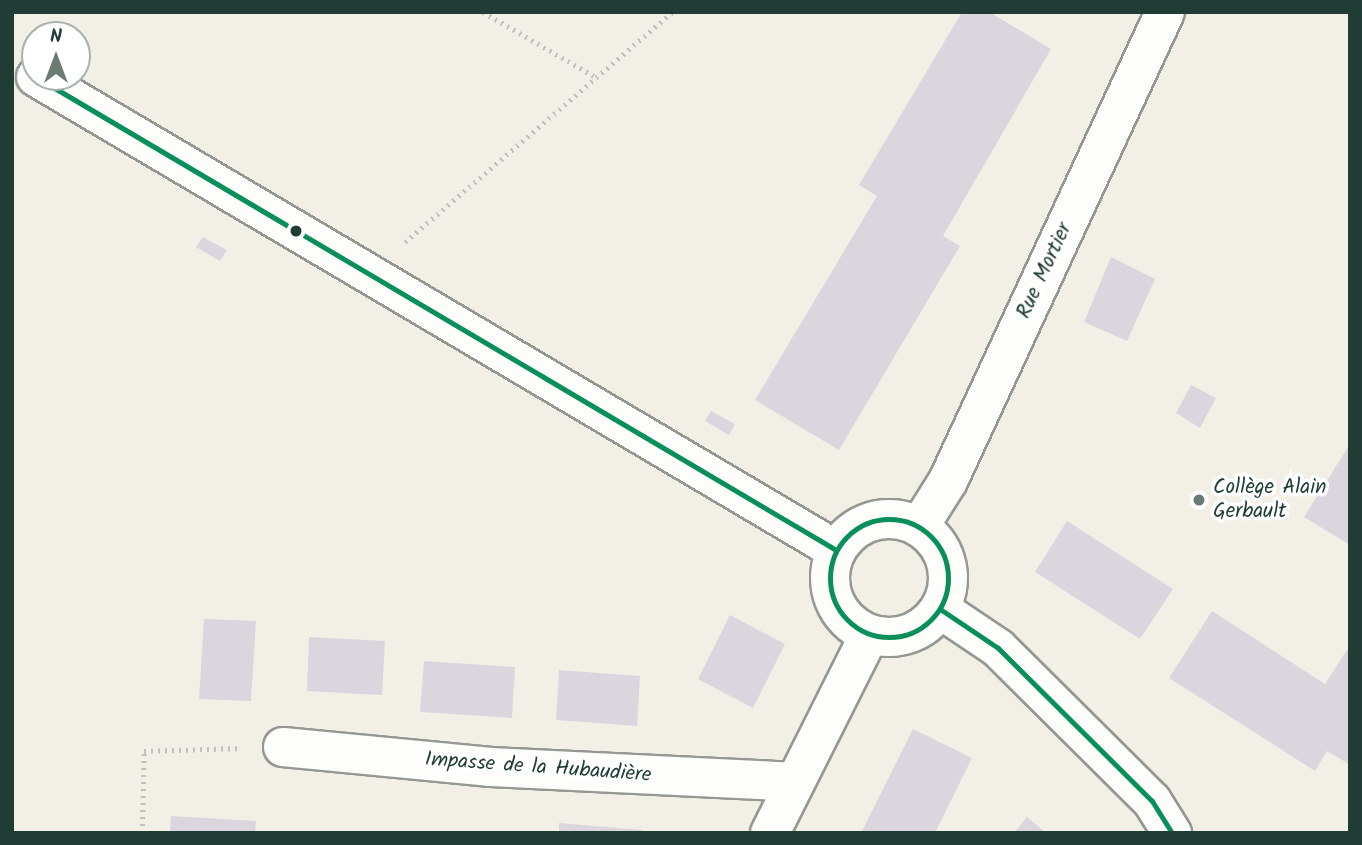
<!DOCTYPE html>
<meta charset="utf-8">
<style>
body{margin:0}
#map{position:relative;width:1362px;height:845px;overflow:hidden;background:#f2efe7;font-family:Kalam,sans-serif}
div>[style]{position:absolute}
.building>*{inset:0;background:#dbd6de}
.path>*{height:4.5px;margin-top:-2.25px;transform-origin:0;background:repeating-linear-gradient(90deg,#bec1be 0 2px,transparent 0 7px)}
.roads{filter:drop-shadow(2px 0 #949892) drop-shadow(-2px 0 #949892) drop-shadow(0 2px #949892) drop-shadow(0 -2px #949892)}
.street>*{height:38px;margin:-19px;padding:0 19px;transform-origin:19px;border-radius:19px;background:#fdfdfb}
.secondary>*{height:38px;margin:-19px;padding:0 19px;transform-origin:19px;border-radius:19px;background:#fdfdfb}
.secondary>.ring{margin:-19px;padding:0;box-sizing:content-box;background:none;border:38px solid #fdfdfb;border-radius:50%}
.bus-1>*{height:5px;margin:-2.5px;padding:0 2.5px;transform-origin:2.5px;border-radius:2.5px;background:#098f5a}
.bus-1>.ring{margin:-2.5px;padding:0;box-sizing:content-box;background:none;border:5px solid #098f5a;border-radius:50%}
.dots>*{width:19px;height:19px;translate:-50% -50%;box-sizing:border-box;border:4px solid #fff;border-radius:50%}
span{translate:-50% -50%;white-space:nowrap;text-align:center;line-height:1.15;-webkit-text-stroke:7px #fff;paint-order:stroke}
.street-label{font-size:21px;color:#1f3d34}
.poi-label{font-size:21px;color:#1f3d34}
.left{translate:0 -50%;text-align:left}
.frame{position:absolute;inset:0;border:14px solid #1f3d34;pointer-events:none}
.north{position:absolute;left:21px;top:21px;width:70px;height:70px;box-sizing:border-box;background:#fff;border:2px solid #a5b1ae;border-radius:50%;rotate:0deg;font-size:19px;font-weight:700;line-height:28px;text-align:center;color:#1f3d34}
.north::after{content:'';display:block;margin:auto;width:24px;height:32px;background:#697b73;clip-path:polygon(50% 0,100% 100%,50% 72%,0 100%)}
</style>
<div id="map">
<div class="building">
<div style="clip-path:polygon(962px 12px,989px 12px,1051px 49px,943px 236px,960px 246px,839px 450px,755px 400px,877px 196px,859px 185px)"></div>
<div style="clip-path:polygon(203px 237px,227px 250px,220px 261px,196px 247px)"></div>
<div style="clip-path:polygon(1111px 257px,1155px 279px,1127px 341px,1084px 322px)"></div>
<div style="clip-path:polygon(1191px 385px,1216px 398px,1200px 428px,1176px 413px)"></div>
<div style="clip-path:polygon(711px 411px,735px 424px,729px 435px,705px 421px)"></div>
<div style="clip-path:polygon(1350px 444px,1350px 545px,1304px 517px)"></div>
<div style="clip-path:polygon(1067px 521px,1173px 589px,1140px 639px,1035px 572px)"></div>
<div style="clip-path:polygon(1212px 611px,1325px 684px,1350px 645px,1350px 765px,1327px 751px,1315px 771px,1169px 678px)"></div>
<div style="clip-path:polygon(730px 615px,785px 644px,753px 708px,698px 679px)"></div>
<div style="clip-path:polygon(204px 619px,256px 621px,251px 701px,199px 699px)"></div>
<div style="clip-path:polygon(309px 637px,385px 641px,382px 695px,307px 691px)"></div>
<div style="clip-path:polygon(424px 661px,515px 667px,512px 718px,420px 712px)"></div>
<div style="clip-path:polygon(559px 670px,640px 676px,637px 726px,556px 720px)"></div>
<div style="clip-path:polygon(913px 729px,972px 758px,935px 833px,861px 833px)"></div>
<div style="clip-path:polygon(171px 816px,256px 821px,255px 833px,170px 833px)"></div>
<div style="clip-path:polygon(1027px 817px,1046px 833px,1014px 833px)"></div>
<div style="clip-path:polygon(559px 823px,642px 830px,642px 833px,559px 833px)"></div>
</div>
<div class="path">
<div style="left:483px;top:12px;width:128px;rotate:30deg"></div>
<div style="left:405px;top:242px;width:352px;rotate:-40.7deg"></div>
<div style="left:142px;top:833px;width:82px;rotate:-88.6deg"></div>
<div style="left:144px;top:751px;width:96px;rotate:-1.8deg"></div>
</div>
<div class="roads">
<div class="street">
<div style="left:919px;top:527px;width:54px;rotate:-57.8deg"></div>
<div style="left:948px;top:481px;width:517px;rotate:-65.17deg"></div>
<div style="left:283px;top:747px;width:209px;rotate:5.5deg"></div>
<div style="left:491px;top:767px;width:302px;rotate:2.8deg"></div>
<div style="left:770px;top:833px;width:221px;rotate:-63.4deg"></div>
</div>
<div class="secondary">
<div style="left:36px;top:77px;width:929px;rotate:30.59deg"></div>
<div class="ring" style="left:830px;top:519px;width:80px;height:80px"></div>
<div style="left:940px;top:609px;width:70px;rotate:33.9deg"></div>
<div style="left:998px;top:648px;width:217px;rotate:44.8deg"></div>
<div style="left:1152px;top:801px;width:38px;rotate:58deg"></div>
</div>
</div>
<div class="bus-1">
<div style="left:36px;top:77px;width:929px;rotate:30.59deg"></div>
<div class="ring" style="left:830px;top:519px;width:113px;height:113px"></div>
<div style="left:940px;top:609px;width:70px;rotate:33.9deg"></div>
<div style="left:998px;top:648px;width:217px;rotate:44.8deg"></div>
<div style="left:1152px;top:801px;width:38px;rotate:58deg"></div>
</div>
<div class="dots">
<div style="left:296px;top:231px;background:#1f3d34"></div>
<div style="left:1199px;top:500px;background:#697b73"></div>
</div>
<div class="street-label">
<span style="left:1045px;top:271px;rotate:-65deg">Rue Mortier</span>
<span style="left:538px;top:768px;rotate:4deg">Impasse de la Hubaudière</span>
</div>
<div class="poi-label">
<span class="left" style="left:1213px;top:500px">Collège Alain<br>Gerbault</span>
</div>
<div class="frame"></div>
<div class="north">N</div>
</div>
